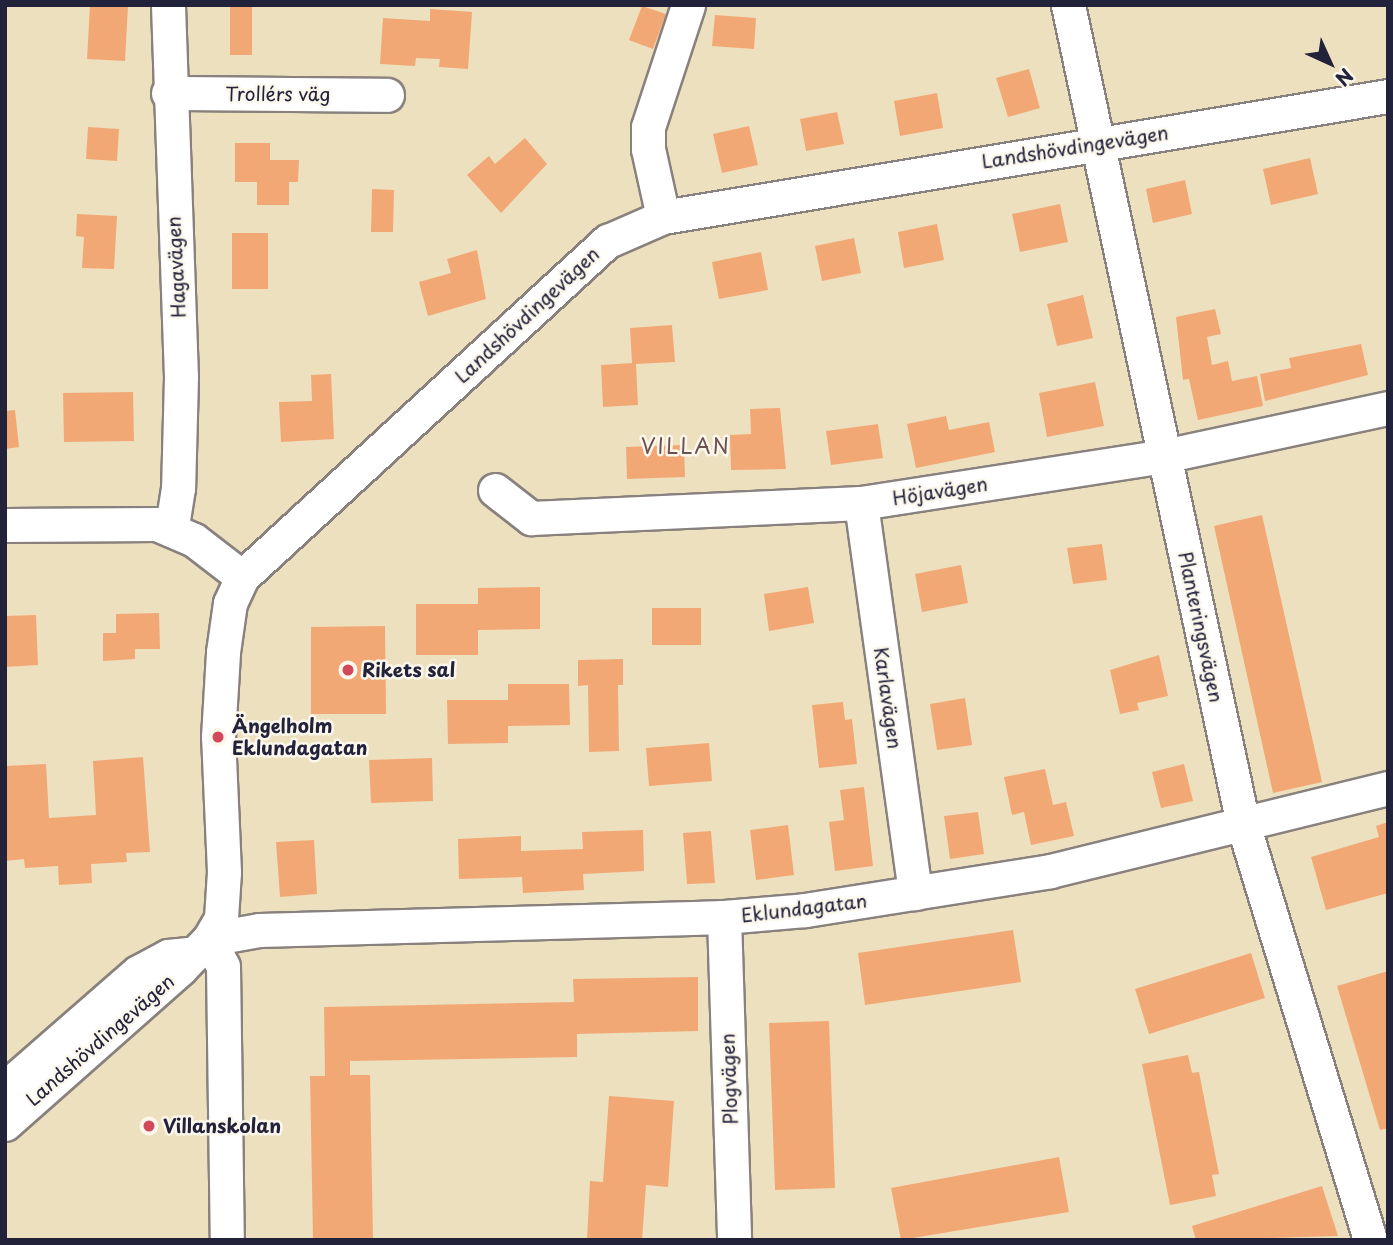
<!DOCTYPE html>
<meta charset="utf-8">
<style>
body{margin:0}
#map{position:relative;width:1393px;height:1245px;overflow:hidden;background:#ede0bf;font-family:"Playpen Sans",sans-serif}
div>[style]{position:absolute}
.building>*{inset:0;background:#f2a875}
.roads{filter:drop-shadow(2px 0 #88817d) drop-shadow(-2px 0 #88817d) drop-shadow(0 2px #88817d) drop-shadow(0 -2px #88817d)}
.minor>*{height:33px;margin:-16.5px;padding:0 16.5px;transform-origin:16.5px;border-radius:16.5px;background:#fff}
.dots>*{width:19px;height:19px;translate:-50% -50%;box-sizing:border-box;border:4px solid #fbf7ec;border-radius:50%}
span{translate:-50% -50%;white-space:nowrap;text-align:center;line-height:1.15;-webkit-text-stroke:5px #fbf7ec;paint-order:stroke}
.street-label{font-size:19px;color:#22223b}
.poi-label{font-size:19px;color:#22223b;font-weight:700}
.left{translate:0 -50%;text-align:left}
.neighbourhood-label{font-size:21px;color:#6b514f;letter-spacing:2px}
.frame{position:absolute;inset:0;border:7px solid #22223b;pointer-events:none}
.north{position:absolute;left:1295px;top:28px;width:70px;height:70px;-webkit-text-stroke:5px #fbf7ec;paint-order:stroke;rotate:135deg;font-size:19px;font-weight:700;line-height:28px;text-align:center;color:#22223b}
.north::after{content:'';display:block;margin:auto;width:24px;height:32px;background:#22223b;clip-path:polygon(50% 0,100% 100%,50% 72%,0 100%)}
</style>
<div id="map">
<div class="building">
<div style="clip-path:polygon(90px 5px,128px 6px,125px 61px,87px 59px)"></div>
<div style="clip-path:polygon(230px 5px,252px 5px,252px 55px,230px 55px)"></div>
<div style="clip-path:polygon(642px 6px,666px 14px,653px 49px,629px 40px)"></div>
<div style="clip-path:polygon(430px 9px,472px 12px,468px 69px,439px 67px,440px 59px,416px 58px,415px 66px,380px 64px,383px 18px,430px 21px)"></div>
<div style="clip-path:polygon(715px 15px,756px 18px,754px 49px,712px 46px)"></div>
<div style="clip-path:polygon(1029px 69px,1040px 108px,1008px 117px,996px 78px)"></div>
<div style="clip-path:polygon(937px 93px,943px 128px,900px 136px,894px 101px)"></div>
<div style="clip-path:polygon(837px 112px,844px 144px,806px 151px,800px 119px)"></div>
<div style="clip-path:polygon(749px 126px,758px 165px,722px 173px,713px 134px)"></div>
<div style="clip-path:polygon(88px 127px,119px 129px,117px 161px,86px 159px)"></div>
<div style="clip-path:polygon(525px 138px,547px 164px,501px 213px,467px 175px,489px 156px,495px 164px)"></div>
<div style="clip-path:polygon(235px 143px,270px 143px,270px 160px,299px 160px,298px 182px,289px 182px,289px 205px,257px 205px,257px 182px,235px 182px)"></div>
<div style="clip-path:polygon(1310px 158px,1318px 194px,1271px 205px,1263px 169px)"></div>
<div style="clip-path:polygon(1185px 180px,1192px 214px,1153px 223px,1146px 189px)"></div>
<div style="clip-path:polygon(372px 189px,394px 190px,393px 232px,371px 232px)"></div>
<div style="clip-path:polygon(1060px 204px,1068px 242px,1020px 252px,1012px 214px)"></div>
<div style="clip-path:polygon(77px 214px,117px 216px,114px 269px,82px 268px,84px 237px,76px 236px)"></div>
<div style="clip-path:polygon(937px 224px,944px 260px,904px 268px,898px 232px)"></div>
<div style="clip-path:polygon(232px 233px,268px 233px,268px 289px,232px 289px)"></div>
<div style="clip-path:polygon(854px 238px,861px 273px,822px 281px,815px 246px)"></div>
<div style="clip-path:polygon(477px 250px,486px 299px,428px 316px,419px 282px,451px 273px,447px 259px)"></div>
<div style="clip-path:polygon(761px 252px,768px 290px,719px 299px,712px 262px)"></div>
<div style="clip-path:polygon(1083px 295px,1093px 338px,1057px 346px,1047px 304px)"></div>
<div style="clip-path:polygon(1215px 309px,1221px 334px,1207px 337px,1212px 365px,1228px 361px,1232px 381px,1257px 376px,1263px 406px,1198px 420px,1189px 379px,1183px 380px,1176px 317px)"></div>
<div style="clip-path:polygon(672px 325px,675px 362px,636px 364px,638px 405px,603px 407px,601px 365px,632px 363px,630px 328px)"></div>
<div style="clip-path:polygon(1361px 344px,1368px 375px,1265px 401px,1260px 374px,1291px 368px,1289px 358px)"></div>
<div style="clip-path:polygon(331px 374px,334px 439px,281px 442px,279px 402px,312px 401px,311px 375px)"></div>
<div style="clip-path:polygon(1095px 382px,1104px 426px,1047px 437px,1039px 393px)"></div>
<div style="clip-path:polygon(133px 392px,134px 441px,64px 442px,63px 393px)"></div>
<div style="clip-path:polygon(780px 408px,786px 469px,731px 470px,730px 435px,751px 434px,750px 409px)"></div>
<div style="clip-path:polygon(15px 410px,19px 447px,5px 449px,5px 411px)"></div>
<div style="clip-path:polygon(946px 416px,949px 430px,989px 422px,995px 452px,916px 468px,907px 424px)"></div>
<div style="clip-path:polygon(878px 424px,883px 458px,831px 465px,826px 431px)"></div>
<div style="clip-path:polygon(684px 445px,685px 477px,627px 479px,626px 447px)"></div>
<div style="clip-path:polygon(1262px 515px,1322px 782px,1273px 793px,1214px 526px)"></div>
<div style="clip-path:polygon(1102px 544px,1107px 580px,1073px 584px,1067px 548px)"></div>
<div style="clip-path:polygon(961px 565px,968px 603px,922px 612px,915px 574px)"></div>
<div style="clip-path:polygon(540px 587px,540px 629px,478px 630px,478px 655px,416px 655px,416px 604px,478px 604px,478px 588px)"></div>
<div style="clip-path:polygon(808px 587px,814px 623px,769px 631px,764px 594px)"></div>
<div style="clip-path:polygon(652px 608px,701px 608px,701px 645px,652px 645px)"></div>
<div style="clip-path:polygon(159px 613px,160px 649px,135px 649px,135px 659px,103px 661px,103px 633px,116px 633px,116px 614px)"></div>
<div style="clip-path:polygon(36px 615px,38px 665px,5px 667px,5px 616px)"></div>
<div style="clip-path:polygon(385px 626px,386px 714px,311px 714px,311px 627px)"></div>
<div style="clip-path:polygon(1159px 655px,1168px 696px,1137px 703px,1139px 710px,1120px 714px,1110px 670px)"></div>
<div style="clip-path:polygon(623px 659px,623px 685px,618px 685px,619px 751px,589px 752px,588px 685px,578px 686px,578px 660px)"></div>
<div style="clip-path:polygon(508px 684px,569px 684px,570px 725px,508px 726px,508px 743px,448px 744px,447px 700px,508px 700px)"></div>
<div style="clip-path:polygon(965px 698px,972px 745px,937px 750px,930px 704px)"></div>
<div style="clip-path:polygon(843px 702px,845px 720px,852px 719px,857px 764px,819px 768px,812px 705px)"></div>
<div style="clip-path:polygon(709px 743px,712px 781px,649px 786px,646px 748px)"></div>
<div style="clip-path:polygon(143px 757px,150px 852px,126px 853px,127px 862px,91px 864px,92px 883px,59px 885px,58px 866px,25px 868px,24px 859px,5px 861px,5px 766px,46px 764px,49px 818px,96px 815px,93px 761px)"></div>
<div style="clip-path:polygon(432px 758px,433px 801px,371px 803px,369px 760px)"></div>
<div style="clip-path:polygon(1184px 764px,1193px 801px,1161px 808px,1152px 772px)"></div>
<div style="clip-path:polygon(1045px 769px,1053px 805px,1066px 802px,1074px 836px,1031px 845px,1024px 812px,1012px 815px,1004px 777px)"></div>
<div style="clip-path:polygon(864px 787px,873px 866px,835px 871px,829px 822px,844px 820px,840px 790px)"></div>
<div style="clip-path:polygon(978px 812px,984px 854px,950px 859px,944px 816px)"></div>
<div style="clip-path:polygon(1388px 822px,1388px 893px,1326px 910px,1311px 857px,1379px 837px,1376px 826px)"></div>
<div style="clip-path:polygon(788px 825px,794px 875px,756px 880px,750px 830px)"></div>
<div style="clip-path:polygon(643px 830px,644px 871px,583px 874px,584px 890px,523px 893px,522px 877px,459px 879px,458px 839px,521px 836px,521px 851px,583px 849px,582px 832px)"></div>
<div style="clip-path:polygon(711px 831px,715px 883px,687px 884px,683px 833px)"></div>
<div style="clip-path:polygon(314px 840px,317px 894px,280px 897px,276px 842px)"></div>
<div style="clip-path:polygon(1013px 930px,1021px 982px,865px 1005px,858px 953px)"></div>
<div style="clip-path:polygon(1251px 953px,1265px 998px,1149px 1034px,1135px 989px)"></div>
<div style="clip-path:polygon(1388px 971px,1388px 1128px,1380px 1130px,1337px 986px)"></div>
<div style="clip-path:polygon(698px 977px,698px 1031px,577px 1034px,577px 1057px,350px 1061px,350px 1075px,370px 1075px,373px 1240px,313px 1240px,310px 1076px,325px 1076px,324px 1007px,574px 1002px,573px 979px)"></div>
<div style="clip-path:polygon(829px 1021px,835px 1188px,775px 1190px,769px 1023px)"></div>
<div style="clip-path:polygon(1188px 1055px,1192px 1073px,1199px 1072px,1219px 1174px,1212px 1175px,1216px 1196px,1170px 1205px,1142px 1064px)"></div>
<div style="clip-path:polygon(609px 1096px,674px 1101px,668px 1187px,646px 1185px,642px 1240px,587px 1240px,590px 1181px,603px 1182px)"></div>
<div style="clip-path:polygon(1059px 1157px,1069px 1212px,901px 1240px,891px 1188px)"></div>
<div style="clip-path:polygon(1322px 1186px,1338px 1236px,1196px 1240px,1192px 1226px)"></div>
</div>
<div class="roads">
<div class="minor">
<div style="left:168px;top:5px;width:372px;rotate:88deg"></div>
<div style="left:181px;top:377px;width:111px;rotate:91.5deg"></div>
<div style="left:178px;top:488px;width:39px;rotate:99deg"></div>
<div style="left:1068px;top:5px;width:837px;rotate:77.94deg"></div>
<div style="left:1243px;top:824px;width:435px;rotate:73deg"></div>
<div style="left:168px;top:93px;width:219px;rotate:0.5deg"></div>
<div style="left:663px;top:217px;width:70px;rotate:-102.4deg"></div>
<div style="left:648px;top:149px;width:22px;rotate:-90deg"></div>
<div style="left:648px;top:127px;width:128px;rotate:-71.8deg"></div>
<div style="left:495px;top:490px;width:46px;rotate:37.9deg"></div>
<div style="left:531px;top:518px;width:330px;rotate:-2.6deg"></div>
<div style="left:861px;top:503px;width:307px;rotate:-8.8deg"></div>
<div style="left:1164px;top:456px;width:229px;rotate:-12.1deg"></div>
<div style="left:861px;top:503px;width:394px;rotate:82.1deg"></div>
<div style="left:5px;top:525px;width:152px;rotate:-0.4deg"></div>
<div style="left:157px;top:524px;width:40px;rotate:23.4deg"></div>
<div style="left:194px;top:540px;width:61px;rotate:37.6deg"></div>
<div style="left:724px;top:917px;width:323px;rotate:88.2deg"></div>
<div style="left:209px;top:939px;width:51px;rotate:-10.2deg"></div>
<div style="left:259px;top:930px;width:465px;rotate:-1.6deg"></div>
<div style="left:724px;top:917px;width:81px;rotate:-4.9deg"></div>
<div style="left:805px;top:910px;width:248px;rotate:-9deg"></div>
<div style="left:1050px;top:871px;width:348px;rotate:-13.8deg"></div>
<div style="left:209px;top:939px;width:30px;rotate:63deg"></div>
<div style="left:223px;top:966px;width:274px;rotate:89.2deg"></div>
<div style="left:5px;top:1088px;width:176px;rotate:-41.1deg"></div>
<div style="left:138px;top:972px;width:34px;rotate:-28deg"></div>
<div style="left:168px;top:956px;width:18px;rotate:-6deg"></div>
<div style="left:5px;top:1124px;width:234px;rotate:-41.5deg"></div>
<div style="left:180px;top:969px;width:42px;rotate:-46deg"></div>
<div style="left:209px;top:939px;width:24px;rotate:-60deg"></div>
<div style="left:221px;top:918px;width:46px;rotate:-86.3deg"></div>
<div style="left:224px;top:872px;width:135px;rotate:-92.5deg"></div>
<div style="left:218px;top:737px;width:85px;rotate:-86.6deg"></div>
<div style="left:223px;top:652px;width:49px;rotate:-81.9deg"></div>
<div style="left:230px;top:603px;width:29px;rotate:-65deg"></div>
<div style="left:242px;top:577px;width:497px;rotate:-42.6deg"></div>
<div style="left:608px;top:241px;width:60px;rotate:-23.6deg"></div>
<div style="left:663px;top:217px;width:735px;rotate:-9.48deg"></div>
</div>
</div>
<div class="dots">
<div style="left:348px;top:670px;background:#d1495b"></div>
<div style="left:218px;top:737px;background:#d1495b"></div>
<div style="left:149px;top:1126px;background:#d1495b"></div>
</div>
<div class="street-label">
<span style="left:278px;top:94px">Trollérs väg</span>
<span style="left:1075px;top:147px;rotate:-9deg">Landshövdingevägen</span>
<span style="left:176px;top:267px;rotate:-93deg">Hagavägen</span>
<span style="left:527px;top:315px;rotate:-43deg">Landshövdingevägen</span>
<span style="left:940px;top:491px;rotate:-9deg">Höjavägen</span>
<span style="left:1201px;top:627px;rotate:78deg">Planteringsvägen</span>
<span style="left:888px;top:698px;rotate:82deg">Karlavägen</span>
<span style="left:804px;top:908px;rotate:-7deg">Eklundagatan</span>
<span style="left:100px;top:1040px;rotate:-41deg">Landshövdingevägen</span>
<span style="left:729px;top:1079px;rotate:-92deg">Plogvägen</span>
</div>
<div class="poi-label">
<span class="left" style="left:362px;top:670px">Rikets sal</span>
<span class="left" style="left:232px;top:737px">Ängelholm<br>Eklundagatan</span>
<span class="left" style="left:163px;top:1126px">Villanskolan</span>
</div>
<div class="neighbourhood-label">
<span style="left:686px;top:445px">VILLAN</span>
</div>
<div class="frame"></div>
<div class="north">N</div>
</div>
